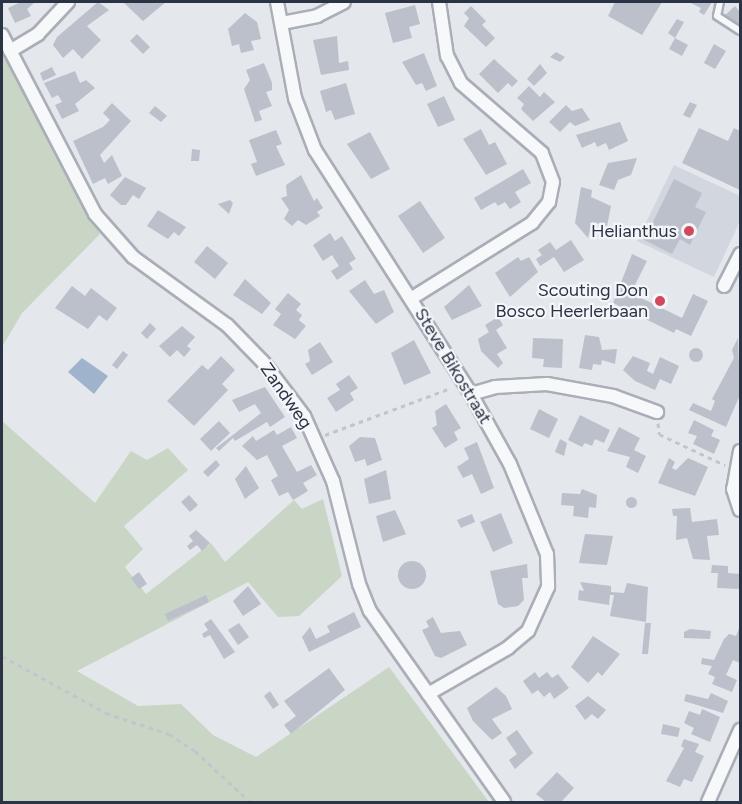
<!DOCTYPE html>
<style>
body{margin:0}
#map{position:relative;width:742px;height:804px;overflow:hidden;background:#e4e7ec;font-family:Figtree,sans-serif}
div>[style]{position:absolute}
.built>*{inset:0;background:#d2d6de}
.green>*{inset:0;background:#c9d6c5}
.water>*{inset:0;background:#9fb4cc}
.building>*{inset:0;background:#bbc0ca}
.round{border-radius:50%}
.path>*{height:3px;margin-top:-1.5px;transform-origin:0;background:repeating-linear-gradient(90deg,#c2c5cb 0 4.5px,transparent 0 9px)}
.roads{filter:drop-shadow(2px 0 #a9aeb7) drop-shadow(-2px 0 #a9aeb7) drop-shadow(0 2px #a9aeb7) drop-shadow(0 -2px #a9aeb7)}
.lane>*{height:6px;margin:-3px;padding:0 3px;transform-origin:3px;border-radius:3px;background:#f7f8fa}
.street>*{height:12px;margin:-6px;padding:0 6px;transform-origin:6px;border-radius:6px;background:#f7f8fa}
.dots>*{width:16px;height:16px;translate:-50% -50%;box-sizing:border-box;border:3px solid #f4f6f9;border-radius:50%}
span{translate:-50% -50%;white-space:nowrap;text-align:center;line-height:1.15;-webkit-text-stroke:4.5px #f4f6f9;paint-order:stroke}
.poi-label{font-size:18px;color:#2b3445}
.right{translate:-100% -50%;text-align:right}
.street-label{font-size:18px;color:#2b3445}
.frame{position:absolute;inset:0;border:3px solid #2b3445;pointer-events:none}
</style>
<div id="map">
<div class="built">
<div style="clip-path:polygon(674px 165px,740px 196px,740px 221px,714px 277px,637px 241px)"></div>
</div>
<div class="green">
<div style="clip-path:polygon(2px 49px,100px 234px,22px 313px,2px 347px)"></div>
<div style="clip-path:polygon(2px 421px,95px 503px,131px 451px,147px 460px,168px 448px,188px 470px,124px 526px,143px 549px,125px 567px,146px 594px,211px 543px,225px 562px,294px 500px,302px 509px,323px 499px,342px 576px,299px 616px,278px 617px,248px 582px,77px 671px,138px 706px,181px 704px,213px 735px,256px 757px,389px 667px,489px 802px,2px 802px)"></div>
</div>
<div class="water">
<div style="clip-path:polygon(82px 358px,108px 376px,94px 394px,68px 372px)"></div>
</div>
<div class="building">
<div style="clip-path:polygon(21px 2px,35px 2px,27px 9px,31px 16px,15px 23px,8px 8px)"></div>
<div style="clip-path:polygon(98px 2px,109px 10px,87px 26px,101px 40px,82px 59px,73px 49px,63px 58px,53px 45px,57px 37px)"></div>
<div style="clip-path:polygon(123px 2px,166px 2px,143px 21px)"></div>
<div style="clip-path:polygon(615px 2px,662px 2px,642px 35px,608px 16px)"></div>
<div style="clip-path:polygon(689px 2px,712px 2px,704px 15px,699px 12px,701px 8px)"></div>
<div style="clip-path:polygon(415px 5px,420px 24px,409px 27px,412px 38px,393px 43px,385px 13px)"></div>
<div style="clip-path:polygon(471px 6px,486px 21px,482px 25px,495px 38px,486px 47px,464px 26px,469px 18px,464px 13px)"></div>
<div style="clip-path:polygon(735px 6px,740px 12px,740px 27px,723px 17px)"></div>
<div style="clip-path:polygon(245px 13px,257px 22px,261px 39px,251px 41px,254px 50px,241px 53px,239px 44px,232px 46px,228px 29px)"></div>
<div style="clip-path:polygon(677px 19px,684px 22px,675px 38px,668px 33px)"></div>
<div style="clip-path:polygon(137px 34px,150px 47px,143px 54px,130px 41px)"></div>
<div style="clip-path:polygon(337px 36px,339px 63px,348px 61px,349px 70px,321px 75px,313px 40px)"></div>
<div style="clip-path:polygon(675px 38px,688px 45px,682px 56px,669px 49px)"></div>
<div style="clip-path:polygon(714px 44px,726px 51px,715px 69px,704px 63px)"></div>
<div style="clip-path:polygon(556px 52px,565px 57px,560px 62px,550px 57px)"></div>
<div style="clip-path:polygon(424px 53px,437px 86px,426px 91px,422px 83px,416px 85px,402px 62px)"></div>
<div style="clip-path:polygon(494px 59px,518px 81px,512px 87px,508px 83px,498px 93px,479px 74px)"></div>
<div style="clip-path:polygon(264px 63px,272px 83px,272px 90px,266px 92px,272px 106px,259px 111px,262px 120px,255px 122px,244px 89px,250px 80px,246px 70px)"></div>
<div style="clip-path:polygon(540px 64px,547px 73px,534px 86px,527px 79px)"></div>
<div style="clip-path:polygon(52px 67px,56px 75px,43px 81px,40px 73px)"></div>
<div style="clip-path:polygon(75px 71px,80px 83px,86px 80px,95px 88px,75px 104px,79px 111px,62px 119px,55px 105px,62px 102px,58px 95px,52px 98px,44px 83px)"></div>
<div style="clip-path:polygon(346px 83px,355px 114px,335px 120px,331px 110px,326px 112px,320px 91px)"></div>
<div style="clip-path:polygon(529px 86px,540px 97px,544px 92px,555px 102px,533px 121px,521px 109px,524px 104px,517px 98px)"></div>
<div style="clip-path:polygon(444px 96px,455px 120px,438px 127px,427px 104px)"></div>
<div style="clip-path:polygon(690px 102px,697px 105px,690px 118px,683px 115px)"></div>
<div style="clip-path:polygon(112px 103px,131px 121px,100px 155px,104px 163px,112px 155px,122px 176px,108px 184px,105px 178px,93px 184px,73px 141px,103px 127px,110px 120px,103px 113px)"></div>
<div style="clip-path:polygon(566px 105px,572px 111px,582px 108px,590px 120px,575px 126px,570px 122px,560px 132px,549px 122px)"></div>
<div style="clip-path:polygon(155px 106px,167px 116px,161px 122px,149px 113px)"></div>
<div style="clip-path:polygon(620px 122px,628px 141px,609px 150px,606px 143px,597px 147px,595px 142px,582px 148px,576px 135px)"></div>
<div style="clip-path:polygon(699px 128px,728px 141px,734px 128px,740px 131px,740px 190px,682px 163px)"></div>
<div style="clip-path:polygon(481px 129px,489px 145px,495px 142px,507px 164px,486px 175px,463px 139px)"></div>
<div style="clip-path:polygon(276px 130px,282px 144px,276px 146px,285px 165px,256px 176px,251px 164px,257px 162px,249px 140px)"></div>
<div style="clip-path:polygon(370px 132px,390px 169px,371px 179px,347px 144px)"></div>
<div style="clip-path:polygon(192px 149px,200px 150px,199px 161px,191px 161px)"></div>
<div style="clip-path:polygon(637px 158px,631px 175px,618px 180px,614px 190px,599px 185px,608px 163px)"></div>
<div style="clip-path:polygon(523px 169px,531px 183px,515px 192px,521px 202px,510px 209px,505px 202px,498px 206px,495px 202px,481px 210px,474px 198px)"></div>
<div style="clip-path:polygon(301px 175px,314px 201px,317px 198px,323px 208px,317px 212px,320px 216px,306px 225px,298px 220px,292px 226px,284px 219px,289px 210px,281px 198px,287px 196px,286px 185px)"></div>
<div style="clip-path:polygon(125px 177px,146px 188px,139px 199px,133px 195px,126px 205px,121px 205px,110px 195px)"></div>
<div style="clip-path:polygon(674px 179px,702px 193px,695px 207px,706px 212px,690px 245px,680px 239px,672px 254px,644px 240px)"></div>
<div style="clip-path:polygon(581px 187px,592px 190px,591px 197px,611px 206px,607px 226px,592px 222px,588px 238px,575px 223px)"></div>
<div style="clip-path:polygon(230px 200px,233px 203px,229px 214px,218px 204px)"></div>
<div style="clip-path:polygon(420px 201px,445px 238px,423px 253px,398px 216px)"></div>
<div style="clip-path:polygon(158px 210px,186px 227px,179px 236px,174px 232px,168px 239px,147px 226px)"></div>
<div style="clip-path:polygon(330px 233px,335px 241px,342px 236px,356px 259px,349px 263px,353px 269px,337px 280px,331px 271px,339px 266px,332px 255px,323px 261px,313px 245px)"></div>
<div style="clip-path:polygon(571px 240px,584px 260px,564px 272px,554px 257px,540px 266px,536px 259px,542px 255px,538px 250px,550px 242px,556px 250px)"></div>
<div style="clip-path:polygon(207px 246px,228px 263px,215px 279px,194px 262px)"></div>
<div style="clip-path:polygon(632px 254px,647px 261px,631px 293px,682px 318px,693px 294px,708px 301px,691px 336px,676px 329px,674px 333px,613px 303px)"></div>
<div style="clip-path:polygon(518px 257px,521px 261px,529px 257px,538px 272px,510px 297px,495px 273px)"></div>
<div style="clip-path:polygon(245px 279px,271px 303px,262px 314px,233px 295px)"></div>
<div style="clip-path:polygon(365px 280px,374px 294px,384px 290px,394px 312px,376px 324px,349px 291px)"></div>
<div style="clip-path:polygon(469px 285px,482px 306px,452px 320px,444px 307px)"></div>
<div style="clip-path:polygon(72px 286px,85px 296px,91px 288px,117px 308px,107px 321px,99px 315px,88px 329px,55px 308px)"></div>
<div style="clip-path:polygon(288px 293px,301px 304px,296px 310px,302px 315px,299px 320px,306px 326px,295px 339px,273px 325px,281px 314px,275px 309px)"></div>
<div style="clip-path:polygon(498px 317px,503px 325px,496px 330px,507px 348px,497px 354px,503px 363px,498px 368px,481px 351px,478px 339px,489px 332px,485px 325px)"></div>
<div style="clip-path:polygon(150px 323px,156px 329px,147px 339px,141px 333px)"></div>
<div style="clip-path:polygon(182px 326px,195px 337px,187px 346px,191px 349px,184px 357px,177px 350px,170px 357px,159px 346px)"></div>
<div style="clip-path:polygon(585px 335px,599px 337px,602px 350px,617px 349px,615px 364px,602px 360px,601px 365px,593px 364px,592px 370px,579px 368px)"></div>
<div style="clip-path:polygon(533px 338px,563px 339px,562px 368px,543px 367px,544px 359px,532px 358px)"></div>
<div style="clip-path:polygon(738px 338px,740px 395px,726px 427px,689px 410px,693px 403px,711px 411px,715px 401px,712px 399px,734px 358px,732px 350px)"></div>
<div style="clip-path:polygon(414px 340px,431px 373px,404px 385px,391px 353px)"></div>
<div style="clip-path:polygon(320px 342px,333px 362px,312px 375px,305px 364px,310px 361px,308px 350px)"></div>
<div class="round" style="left:689px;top:348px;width:14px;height:14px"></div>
<div style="clip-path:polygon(123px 351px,128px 355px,117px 369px,112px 365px)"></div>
<div style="clip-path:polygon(221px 356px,235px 370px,222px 384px,228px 390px,194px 426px,167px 401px,202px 365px,208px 370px)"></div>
<div style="clip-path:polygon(633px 356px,650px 363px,647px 371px,653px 374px,660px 357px,679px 366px,671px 384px,660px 379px,655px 390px,635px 381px,623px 370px)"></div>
<div style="clip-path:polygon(349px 375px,358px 388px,350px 393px,354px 400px,336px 412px,327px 398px,340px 390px,336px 384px)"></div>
<div style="clip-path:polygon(265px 387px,285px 417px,270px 427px,267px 422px,235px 441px,233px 438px,219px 451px,216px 448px,261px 413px,255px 404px,239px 412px,232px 400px)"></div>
<div style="clip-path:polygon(446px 404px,461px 428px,454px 432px,458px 440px,445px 448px,432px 428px,437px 425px,435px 411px)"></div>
<div style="clip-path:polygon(539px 409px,558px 419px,549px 438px,530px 429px)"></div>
<div style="clip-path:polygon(580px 415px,610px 430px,604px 443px,595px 439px,592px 446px,585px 443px,582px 447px,568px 440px)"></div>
<div style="clip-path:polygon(694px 420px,714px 430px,711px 436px,720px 440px,714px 454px,693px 444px,697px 436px,688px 433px)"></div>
<div style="clip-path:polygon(219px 421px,230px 433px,211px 451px,200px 439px)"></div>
<div style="clip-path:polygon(291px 427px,297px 438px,282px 446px,297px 472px,311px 465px,317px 475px,303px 483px,308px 491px,293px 500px,288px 492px,279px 496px,271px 480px,278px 476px,267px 455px,257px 460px,242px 446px,253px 436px,256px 441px,274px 430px,277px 435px)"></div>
<div style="clip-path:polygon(619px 427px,640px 438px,634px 450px,646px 456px,638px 473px,626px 467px,630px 457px,607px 451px)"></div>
<div style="clip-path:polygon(360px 437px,375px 438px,382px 460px,367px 466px,365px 459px,355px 462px,349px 446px)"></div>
<div style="clip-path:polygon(560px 439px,567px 443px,564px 456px,555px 452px)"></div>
<div style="clip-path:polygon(477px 442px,494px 488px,481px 494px,472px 474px,463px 478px,457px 467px,469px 459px,464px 448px)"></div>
<div style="clip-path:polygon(669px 458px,675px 462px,672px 468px,676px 470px,688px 458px,708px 467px,695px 496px,658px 483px)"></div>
<div style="clip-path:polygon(216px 460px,220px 465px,208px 477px,203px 472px)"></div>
<div style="clip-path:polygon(246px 466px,259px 488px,245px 499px,235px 479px)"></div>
<div style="clip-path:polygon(386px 470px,391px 499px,369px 504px,364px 479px)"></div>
<div style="clip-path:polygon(582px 489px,597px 495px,596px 508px,589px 507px,588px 518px,573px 516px,574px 506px,561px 505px,562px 493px,580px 494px)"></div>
<div style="clip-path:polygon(189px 495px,198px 505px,190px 512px,181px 502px)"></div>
<div class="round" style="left:625.5px;top:496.5px;width:11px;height:11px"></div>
<div style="clip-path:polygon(690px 508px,692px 522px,717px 519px,719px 535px,707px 536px,710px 560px,693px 559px,687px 538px,676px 540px,677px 516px,673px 516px,672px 509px)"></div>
<div style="clip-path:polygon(395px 510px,406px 534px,383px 542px,376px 516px)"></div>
<div style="clip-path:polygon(501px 513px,513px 543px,493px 552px,480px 522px)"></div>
<div style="clip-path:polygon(472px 514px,475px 522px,461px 528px,457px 520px)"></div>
<div style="clip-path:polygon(196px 530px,210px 543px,202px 551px,197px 545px,190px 550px,187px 546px,193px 541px,189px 536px)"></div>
<div style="clip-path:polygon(585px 534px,613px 536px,607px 565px,579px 563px)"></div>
<div class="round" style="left:398px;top:561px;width:28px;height:28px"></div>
<div style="clip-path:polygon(527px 564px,528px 578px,522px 578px,524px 600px,518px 606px,504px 608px,498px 604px,490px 571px)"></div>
<div style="clip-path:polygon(712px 565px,728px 566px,728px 573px,740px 574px,740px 589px,717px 588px,718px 573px,711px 573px)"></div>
<div style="clip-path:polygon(139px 572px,147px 584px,139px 589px,131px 578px)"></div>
<div style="clip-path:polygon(580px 582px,611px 586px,611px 592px,624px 593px,627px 583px,648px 587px,646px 622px,610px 616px,614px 595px,610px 595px,609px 605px,578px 600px,579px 590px,584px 591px)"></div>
<div style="clip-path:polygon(248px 586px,261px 604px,243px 616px,233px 601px)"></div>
<div style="clip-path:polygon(206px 595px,209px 602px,168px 621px,165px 614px)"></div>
<div style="clip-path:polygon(354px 612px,361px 627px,309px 652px,302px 637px,310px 627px,316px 639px,330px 632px,327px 626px)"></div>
<div style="clip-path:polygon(433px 617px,441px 633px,460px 631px,467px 645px,441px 658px,435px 656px,422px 630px,429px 627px,426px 621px)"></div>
<div style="clip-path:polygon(211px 619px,235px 652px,224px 659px,210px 635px,204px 638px,202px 634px,208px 630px,204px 624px)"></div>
<div style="clip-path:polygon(239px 623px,249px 637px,238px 645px,228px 630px)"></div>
<div style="clip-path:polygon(645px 623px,651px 623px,648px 654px,642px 654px)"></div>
<div style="clip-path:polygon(740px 626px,740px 663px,733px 660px,726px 675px,737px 680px,732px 692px,712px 684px,715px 677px,708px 674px,712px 666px,701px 664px,702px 658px,714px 660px,724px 639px,729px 634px,736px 636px)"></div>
<div style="clip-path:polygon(690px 629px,711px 631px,710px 639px,684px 638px,684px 632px)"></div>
<div style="clip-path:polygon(593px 636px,620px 654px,602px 676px,598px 672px,588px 683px,571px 667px)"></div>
<div style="clip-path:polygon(329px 668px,345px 690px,291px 734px,284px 725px,296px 716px,284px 701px)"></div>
<div style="clip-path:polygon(535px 672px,539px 678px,547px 672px,552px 678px,558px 674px,569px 688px,554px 699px,550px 692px,544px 697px,538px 690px,532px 694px,523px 681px)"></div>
<div style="clip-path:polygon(496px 687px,506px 696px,512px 709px,492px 719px,502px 733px,492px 740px,473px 721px,467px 708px)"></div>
<div style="clip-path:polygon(270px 691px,279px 705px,273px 709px,264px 696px)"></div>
<div style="clip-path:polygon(711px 693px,728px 701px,723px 713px,684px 701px,686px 694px,708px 699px)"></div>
<div style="clip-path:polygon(588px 696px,606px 710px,598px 719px,592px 714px,585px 720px,575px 706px)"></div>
<div style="clip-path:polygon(702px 709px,720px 717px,710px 742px,691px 734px,694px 728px,684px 723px,689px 711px,700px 715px)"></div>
<div style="clip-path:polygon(663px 724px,680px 728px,678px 737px,661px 734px)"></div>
<div style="clip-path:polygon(517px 730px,533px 753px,515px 769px,509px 760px,517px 754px,506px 738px)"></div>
<div style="clip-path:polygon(684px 739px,699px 744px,695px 752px,704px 756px,692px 782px,684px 779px,680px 787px,666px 781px,684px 748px,681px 746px)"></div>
<div style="clip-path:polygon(557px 772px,574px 788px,562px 801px,546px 802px,536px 794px)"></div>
</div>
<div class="path">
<div style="left:658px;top:423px;width:11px;rotate:85deg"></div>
<div style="left:659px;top:434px;width:73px;rotate:25.2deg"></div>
<div style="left:325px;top:435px;width:134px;rotate:-20.5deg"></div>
<div style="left:2px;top:656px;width:119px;rotate:28.7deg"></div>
<div style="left:106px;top:713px;width:66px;rotate:18.4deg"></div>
<div style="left:169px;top:734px;width:31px;rotate:33deg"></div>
<div style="left:195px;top:751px;width:75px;rotate:42.8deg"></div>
</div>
<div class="roads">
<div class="lane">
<div style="left:720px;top:2px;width:14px;rotate:102deg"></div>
<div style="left:717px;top:16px;width:27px;rotate:33deg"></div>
</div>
<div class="street">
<div style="left:277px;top:2px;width:98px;rotate:79.4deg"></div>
<div style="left:295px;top:98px;width:56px;rotate:69deg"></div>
<div style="left:315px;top:150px;width:290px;rotate:57.4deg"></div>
<div style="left:471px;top:394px;width:80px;rotate:60.9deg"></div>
<div style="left:510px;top:464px;width:97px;rotate:67.7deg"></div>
<div style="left:547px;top:554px;width:33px;rotate:88deg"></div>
<div style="left:548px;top:587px;width:48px;rotate:114.4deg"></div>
<div style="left:528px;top:631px;width:26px;rotate:140deg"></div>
<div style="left:508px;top:648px;width:92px;rotate:150.1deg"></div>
<div style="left:282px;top:23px;width:36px;rotate:-11deg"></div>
<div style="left:317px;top:16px;width:30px;rotate:-27deg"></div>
<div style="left:2px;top:35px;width:202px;rotate:62.5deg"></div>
<div style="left:95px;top:214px;width:57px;rotate:48.5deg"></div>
<div style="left:133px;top:257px;width:116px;rotate:35.9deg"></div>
<div style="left:227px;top:325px;width:52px;rotate:45.8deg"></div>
<div style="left:263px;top:362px;width:68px;rotate:52.8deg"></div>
<div style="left:304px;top:416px;width:71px;rotate:66deg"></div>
<div style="left:333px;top:481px;width:106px;rotate:75.8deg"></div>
<div style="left:359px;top:584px;width:29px;rotate:68deg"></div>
<div style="left:370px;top:611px;width:233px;rotate:54.9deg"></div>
<div style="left:10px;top:51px;width:33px;rotate:-31deg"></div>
<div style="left:38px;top:34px;width:44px;rotate:-46.8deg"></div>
<div style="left:724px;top:286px;width:36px;rotate:-63deg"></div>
<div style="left:412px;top:298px;width:142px;rotate:-32deg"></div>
<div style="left:532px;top:223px;width:27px;rotate:-51deg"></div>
<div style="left:549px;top:202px;width:20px;rotate:-79deg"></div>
<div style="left:553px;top:182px;width:31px;rotate:-111deg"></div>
<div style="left:542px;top:153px;width:107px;rotate:-139.2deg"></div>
<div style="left:461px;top:83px;width:30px;rotate:-117deg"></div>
<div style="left:447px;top:56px;width:55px;rotate:-98.4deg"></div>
<div style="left:471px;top:394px;width:25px;rotate:-16deg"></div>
<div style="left:495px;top:387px;width:52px;rotate:-3.3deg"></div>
<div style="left:547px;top:384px;width:67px;rotate:10.3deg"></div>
<div style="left:613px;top:396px;width:47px;rotate:20deg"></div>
<div style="left:740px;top:451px;width:39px;rotate:100deg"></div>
<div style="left:733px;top:489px;width:22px;rotate:72deg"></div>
<div style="left:708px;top:802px;width:79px;rotate:-66deg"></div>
</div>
</div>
<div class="dots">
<div style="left:689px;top:231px;background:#d1495b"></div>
<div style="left:660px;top:301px;background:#d1495b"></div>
</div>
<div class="poi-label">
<span class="right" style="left:677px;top:231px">Helianthus</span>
<span class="right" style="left:648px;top:301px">Scouting Don<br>Bosco Heerlerbaan</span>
</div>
<div class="street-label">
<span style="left:453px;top:366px;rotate:59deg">Steve Bikostraat</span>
<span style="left:286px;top:396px;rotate:55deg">Zandweg</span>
</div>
<div class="frame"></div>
</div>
